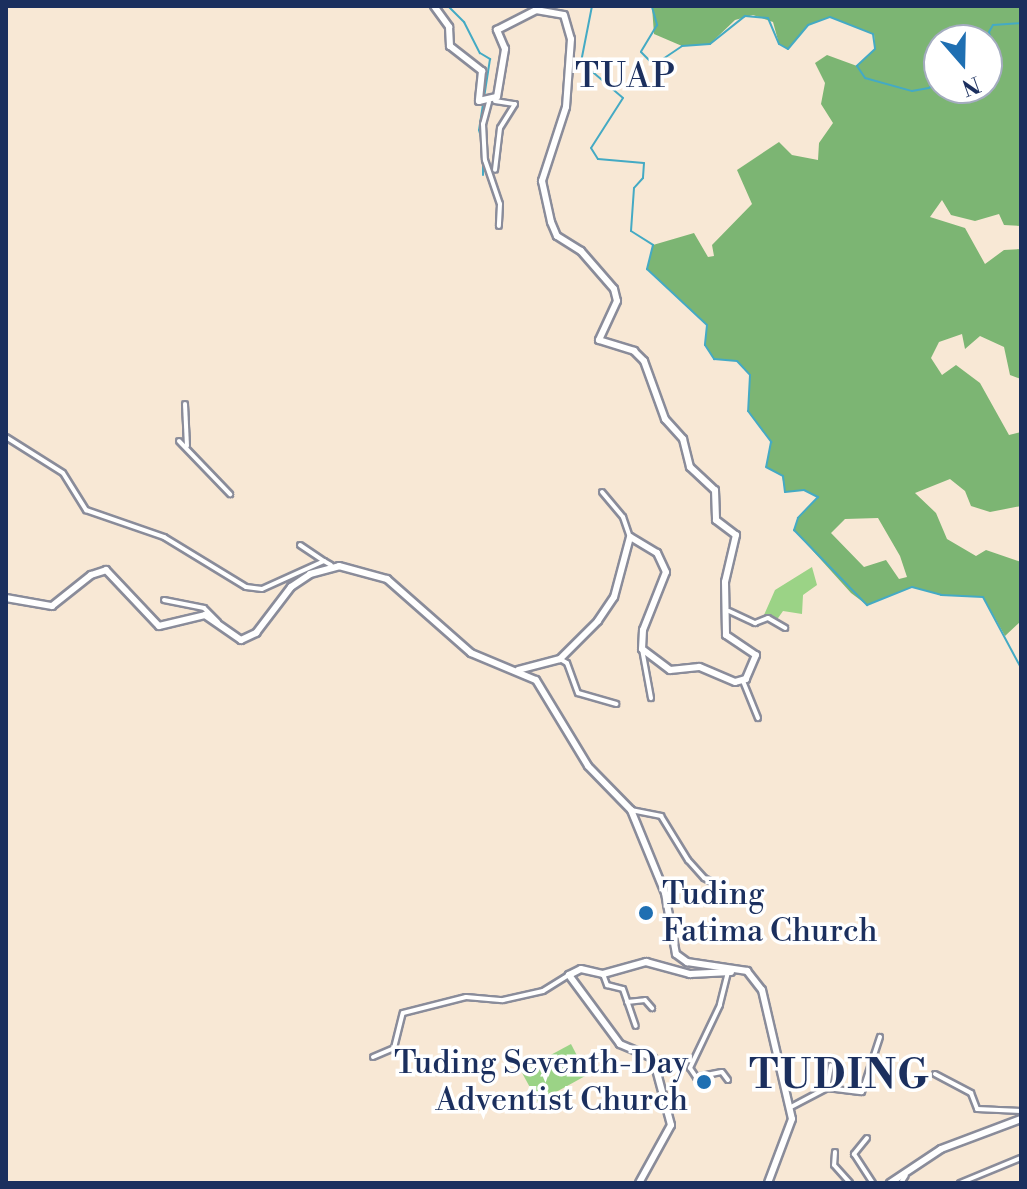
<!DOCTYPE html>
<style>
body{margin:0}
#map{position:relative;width:1027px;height:1189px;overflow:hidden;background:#f8e8d5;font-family:"Libre Bodoni",serif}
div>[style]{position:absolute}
.green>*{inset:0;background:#9bd386}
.forest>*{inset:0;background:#7cb573}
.stream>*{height:2px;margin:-1px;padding:0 1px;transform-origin:1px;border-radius:1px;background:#44aac4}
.roads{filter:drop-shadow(2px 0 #8a8c9a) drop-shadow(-2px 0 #8a8c9a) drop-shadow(0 2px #8a8c9a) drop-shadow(0 -2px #8a8c9a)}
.street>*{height:4px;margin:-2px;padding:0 2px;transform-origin:2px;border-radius:2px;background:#fff}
.secondary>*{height:6px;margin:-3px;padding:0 3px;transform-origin:3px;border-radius:3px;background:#fff}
.dots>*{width:22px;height:22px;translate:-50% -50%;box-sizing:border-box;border:4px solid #fff;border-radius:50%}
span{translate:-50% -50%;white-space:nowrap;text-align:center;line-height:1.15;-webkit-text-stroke:7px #fff;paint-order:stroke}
.poi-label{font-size:32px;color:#1b2f5e}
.left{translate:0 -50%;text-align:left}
.right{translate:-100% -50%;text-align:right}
.neighbourhood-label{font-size:34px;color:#1b2f5e;letter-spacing:2px}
.district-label{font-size:40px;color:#1b2f5e;font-weight:700;letter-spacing:2px}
.frame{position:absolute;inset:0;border:8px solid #1b2f5e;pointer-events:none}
.north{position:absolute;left:923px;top:24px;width:80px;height:80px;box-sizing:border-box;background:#fff;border:2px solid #a4acbf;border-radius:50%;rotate:160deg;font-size:22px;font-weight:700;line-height:32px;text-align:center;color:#1b2f5e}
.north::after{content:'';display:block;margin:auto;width:28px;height:36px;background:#1f6fb2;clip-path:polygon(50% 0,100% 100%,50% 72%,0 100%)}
</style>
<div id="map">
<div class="green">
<div style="clip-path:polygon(812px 567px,817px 585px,803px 595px,802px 614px,783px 611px,776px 621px,764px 615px,775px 590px)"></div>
<div style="clip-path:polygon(571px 1044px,587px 1075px,538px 1102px,521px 1071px)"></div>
</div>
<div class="forest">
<div style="clip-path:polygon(evenodd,624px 6px,1021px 6px,1021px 226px,1004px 225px,999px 214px,975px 221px,951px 215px,942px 200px,930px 217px,965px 228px,985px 264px,1004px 250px,1021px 249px,1021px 379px,1010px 375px,1004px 347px,980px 336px,965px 349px,962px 334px,939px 342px,931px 358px,942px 375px,956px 365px,980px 383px,1009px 435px,1021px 432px,1021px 506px,990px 512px,971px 506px,965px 491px,950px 479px,915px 493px,936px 513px,947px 539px,976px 556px,986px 550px,1021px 562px,1021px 621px,1005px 636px,983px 597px,941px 595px,912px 587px,867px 605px,851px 593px,794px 530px,798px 518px,818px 497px,804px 490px,785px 492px,782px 476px,766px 467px,771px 442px,748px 411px,750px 375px,737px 361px,714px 359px,705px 345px,707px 325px,647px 269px,653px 245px,694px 233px,708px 257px,714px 256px,712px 245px,752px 204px,737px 170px,779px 142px,792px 155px,818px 160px,819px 143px,833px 123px,821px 104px,825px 83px,815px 63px,827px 55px,857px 66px,875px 49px,874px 34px,830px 17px,808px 25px,788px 49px,779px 44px,773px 22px,753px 15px,735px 20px,710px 44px,682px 46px,654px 34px,652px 7px,624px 6px,939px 40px,987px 40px,987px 88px,939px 88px,939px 40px,624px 6px,878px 518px,900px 556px,907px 577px,899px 579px,886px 560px,864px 567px,831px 533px,845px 519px,878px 518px)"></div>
</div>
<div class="stream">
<div style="left:448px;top:6px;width:23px;rotate:45deg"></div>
<div style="left:464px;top:22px;width:35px;rotate:63deg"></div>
<div style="left:480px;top:53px;width:12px;rotate:31deg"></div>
<div style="left:490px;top:59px;width:72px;rotate:98.8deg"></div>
<div style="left:479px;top:130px;width:16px;rotate:75deg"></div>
<div style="left:592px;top:6px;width:57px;rotate:101.1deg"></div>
<div style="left:581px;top:62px;width:55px;rotate:40.6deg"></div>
<div style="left:623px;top:98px;width:59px;rotate:122.6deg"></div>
<div style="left:591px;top:148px;width:13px;rotate:58deg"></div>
<div style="left:598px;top:159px;width:46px;rotate:5deg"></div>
<div style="left:644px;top:163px;width:15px;rotate:94deg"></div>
<div style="left:643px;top:178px;width:13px;rotate:132deg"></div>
<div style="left:634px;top:188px;width:43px;rotate:94deg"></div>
<div style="left:631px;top:231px;width:26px;rotate:32deg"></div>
<div style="left:653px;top:245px;width:25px;rotate:104deg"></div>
<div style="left:647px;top:269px;width:82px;rotate:43deg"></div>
<div style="left:707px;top:325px;width:20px;rotate:96deg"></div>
<div style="left:705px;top:345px;width:17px;rotate:57deg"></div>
<div style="left:714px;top:359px;width:23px;rotate:5deg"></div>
<div style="left:737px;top:361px;width:19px;rotate:47deg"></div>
<div style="left:750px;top:375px;width:36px;rotate:93deg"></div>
<div style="left:748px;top:411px;width:39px;rotate:53deg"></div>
<div style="left:771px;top:442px;width:25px;rotate:101deg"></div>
<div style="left:766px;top:467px;width:19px;rotate:28deg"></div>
<div style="left:783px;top:476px;width:16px;rotate:83deg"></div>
<div style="left:785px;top:492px;width:19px;rotate:-6deg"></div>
<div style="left:804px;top:490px;width:16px;rotate:27deg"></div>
<div style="left:818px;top:497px;width:29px;rotate:134deg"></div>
<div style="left:798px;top:518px;width:13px;rotate:108deg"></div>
<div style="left:794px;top:530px;width:105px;rotate:45.8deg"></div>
<div style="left:867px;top:605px;width:48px;rotate:-21.8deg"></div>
<div style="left:912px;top:587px;width:30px;rotate:15deg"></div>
<div style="left:941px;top:595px;width:42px;rotate:2.7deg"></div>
<div style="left:983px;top:597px;width:81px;rotate:61.8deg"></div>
<div style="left:624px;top:6px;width:28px;rotate:2deg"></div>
<div style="left:652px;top:7px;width:19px;rotate:74deg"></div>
<div style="left:657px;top:25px;width:31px;rotate:121deg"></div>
<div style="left:641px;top:52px;width:18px;rotate:45deg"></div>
<div style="left:654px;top:65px;width:34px;rotate:-34deg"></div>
<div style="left:682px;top:46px;width:28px;rotate:-4deg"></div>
<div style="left:710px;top:44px;width:45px;rotate:-38.7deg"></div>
<div style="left:745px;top:16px;width:23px;rotate:5deg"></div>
<div style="left:768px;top:18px;width:28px;rotate:67deg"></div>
<div style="left:779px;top:44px;width:10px;rotate:29deg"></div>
<div style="left:788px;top:49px;width:31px;rotate:-50deg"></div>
<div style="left:808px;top:25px;width:23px;rotate:-20deg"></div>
<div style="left:830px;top:17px;width:46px;rotate:21.6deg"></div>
<div style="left:873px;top:34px;width:15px;rotate:82deg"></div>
<div style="left:875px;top:49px;width:25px;rotate:137deg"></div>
<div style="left:857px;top:66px;width:14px;rotate:56deg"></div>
<div style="left:865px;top:78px;width:49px;rotate:15.5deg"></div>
<div style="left:912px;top:91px;width:17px;rotate:-10deg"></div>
<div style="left:929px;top:88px;width:13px;rotate:-42deg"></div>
<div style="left:987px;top:62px;width:15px;rotate:-67deg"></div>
<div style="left:993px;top:48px;width:16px;rotate:-104deg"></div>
<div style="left:989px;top:32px;width:8px;rotate:-60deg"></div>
<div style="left:993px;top:25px;width:28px;rotate:-4deg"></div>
<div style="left:483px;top:175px;width:20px;rotate:-90deg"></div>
</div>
<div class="roads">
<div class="street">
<div style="left:495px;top:101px;width:20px;rotate:9deg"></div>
<div style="left:515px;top:104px;width:28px;rotate:122deg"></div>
<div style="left:500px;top:128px;width:42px;rotate:96.8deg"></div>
<div style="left:489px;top:102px;width:23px;rotate:105deg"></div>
<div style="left:483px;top:124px;width:36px;rotate:87deg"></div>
<div style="left:485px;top:160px;width:46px;rotate:71.2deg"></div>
<div style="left:500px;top:204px;width:22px;rotate:93deg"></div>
<div style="left:185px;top:404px;width:42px;rotate:87.3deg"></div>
<div style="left:6px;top:437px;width:67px;rotate:32.3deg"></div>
<div style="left:63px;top:473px;width:44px;rotate:58.1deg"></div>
<div style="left:86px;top:510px;width:83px;rotate:19.1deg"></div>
<div style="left:164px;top:537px;width:96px;rotate:31.4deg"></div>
<div style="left:246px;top:587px;width:16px;rotate:7deg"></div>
<div style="left:262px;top:589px;width:68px;rotate:-24.3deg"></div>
<div style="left:324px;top:561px;width:8px;rotate:30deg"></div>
<div style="left:179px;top:441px;width:74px;rotate:46.1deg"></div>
<div style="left:602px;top:492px;width:33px;rotate:50deg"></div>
<div style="left:623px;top:517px;width:21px;rotate:71deg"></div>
<div style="left:300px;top:545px;width:29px;rotate:34deg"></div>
<div style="left:164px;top:600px;width:41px;rotate:11.3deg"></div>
<div style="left:204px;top:608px;width:20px;rotate:45deg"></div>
<div style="left:729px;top:611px;width:29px;rotate:25deg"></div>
<div style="left:755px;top:623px;width:14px;rotate:-21deg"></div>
<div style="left:768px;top:618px;width:20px;rotate:30deg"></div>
<div style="left:642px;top:649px;width:50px;rotate:79.6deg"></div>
<div style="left:560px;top:659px;width:8px;rotate:30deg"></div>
<div style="left:567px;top:663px;width:32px;rotate:70deg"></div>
<div style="left:578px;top:693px;width:40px;rotate:16deg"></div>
<div style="left:743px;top:681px;width:40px;rotate:68deg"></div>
<div style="left:631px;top:810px;width:31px;rotate:11deg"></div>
<div style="left:661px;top:816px;width:52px;rotate:58.5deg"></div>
<div style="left:688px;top:860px;width:24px;rotate:48deg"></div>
<div style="left:704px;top:878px;width:18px;rotate:27deg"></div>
<div style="left:728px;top:972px;width:34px;rotate:104deg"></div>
<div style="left:720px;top:1005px;width:70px;rotate:115.5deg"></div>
<div style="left:690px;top:1068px;width:11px;rotate:56deg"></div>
<div style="left:696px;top:1077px;width:26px;rotate:-11deg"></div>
<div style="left:722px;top:1072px;width:10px;rotate:53deg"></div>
<div style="left:603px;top:974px;width:12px;rotate:70deg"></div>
<div style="left:607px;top:985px;width:16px;rotate:14deg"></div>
<div style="left:623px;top:989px;width:39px;rotate:71deg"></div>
<div style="left:627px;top:1002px;width:18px;rotate:-6deg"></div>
<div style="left:645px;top:1000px;width:11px;rotate:49deg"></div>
<div style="left:373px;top:1057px;width:23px;rotate:-23deg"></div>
<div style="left:394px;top:1048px;width:36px;rotate:-76deg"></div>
<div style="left:403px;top:1013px;width:65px;rotate:-14.3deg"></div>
<div style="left:466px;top:997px;width:37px;rotate:5deg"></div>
<div style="left:503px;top:1000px;width:41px;rotate:-12.7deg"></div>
<div style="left:543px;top:991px;width:31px;rotate:-32deg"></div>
<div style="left:935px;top:1074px;width:41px;rotate:27.8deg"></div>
<div style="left:971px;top:1093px;width:17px;rotate:69deg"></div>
<div style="left:977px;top:1109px;width:44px;rotate:2.6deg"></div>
<div style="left:827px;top:1088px;width:23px;rotate:-80deg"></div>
<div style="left:791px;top:1107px;width:41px;rotate:-27.8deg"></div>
<div style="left:827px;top:1088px;width:35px;rotate:7deg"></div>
<div style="left:862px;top:1092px;width:58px;rotate:-71.9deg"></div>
<div style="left:867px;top:1138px;width:21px;rotate:129deg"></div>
<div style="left:854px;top:1154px;width:35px;rotate:57deg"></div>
<div style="left:835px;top:1152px;width:13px;rotate:94deg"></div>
<div style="left:834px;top:1165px;width:24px;rotate:48deg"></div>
<div style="left:901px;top:1183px;width:9px;rotate:-58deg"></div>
<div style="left:960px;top:1183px;width:66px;rotate:-22.3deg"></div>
</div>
<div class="secondary">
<div style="left:434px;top:6px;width:26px;rotate:54deg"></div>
<div style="left:449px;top:27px;width:19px;rotate:87deg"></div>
<div style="left:450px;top:46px;width:41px;rotate:38deg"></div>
<div style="left:482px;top:71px;width:30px;rotate:96deg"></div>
<div style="left:479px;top:101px;width:18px;rotate:-13deg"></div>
<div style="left:497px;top:97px;width:49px;rotate:-80.5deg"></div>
<div style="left:505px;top:49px;width:21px;rotate:-113deg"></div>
<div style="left:497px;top:30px;width:44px;rotate:-27.1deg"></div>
<div style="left:536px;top:10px;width:28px;rotate:10deg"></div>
<div style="left:564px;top:15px;width:25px;rotate:74deg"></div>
<div style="left:571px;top:39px;width:68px;rotate:94.2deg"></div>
<div style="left:566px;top:107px;width:78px;rotate:108deg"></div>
<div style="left:542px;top:181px;width:42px;rotate:77.6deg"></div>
<div style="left:551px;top:222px;width:15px;rotate:67deg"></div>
<div style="left:557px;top:236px;width:28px;rotate:32deg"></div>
<div style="left:581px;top:251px;width:50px;rotate:49deg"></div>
<div style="left:614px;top:289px;width:12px;rotate:76deg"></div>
<div style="left:617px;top:301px;width:43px;rotate:114.8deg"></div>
<div style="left:599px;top:340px;width:37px;rotate:17deg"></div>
<div style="left:634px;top:351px;width:14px;rotate:45deg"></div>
<div style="left:644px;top:361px;width:62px;rotate:70.1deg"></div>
<div style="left:665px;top:419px;width:27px;rotate:48deg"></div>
<div style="left:683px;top:439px;width:29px;rotate:76deg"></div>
<div style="left:690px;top:467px;width:34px;rotate:43deg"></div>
<div style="left:715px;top:490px;width:30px;rotate:88deg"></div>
<div style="left:716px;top:520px;width:25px;rotate:37deg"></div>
<div style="left:736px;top:535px;width:48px;rotate:103.2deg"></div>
<div style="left:725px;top:582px;width:53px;rotate:88.9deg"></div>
<div style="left:726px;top:635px;width:36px;rotate:34deg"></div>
<div style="left:756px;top:655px;width:26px;rotate:113deg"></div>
<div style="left:746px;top:679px;width:11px;rotate:165deg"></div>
<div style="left:735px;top:682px;width:39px;rotate:-157deg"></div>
<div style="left:699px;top:667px;width:29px;rotate:174deg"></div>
<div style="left:670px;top:670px;width:35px;rotate:-143deg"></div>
<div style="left:642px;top:649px;width:19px;rotate:-87deg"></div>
<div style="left:643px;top:630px;width:62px;rotate:-68.4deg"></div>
<div style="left:666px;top:572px;width:21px;rotate:-115deg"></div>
<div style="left:657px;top:553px;width:31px;rotate:-149deg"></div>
<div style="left:630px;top:537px;width:62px;rotate:104.9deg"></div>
<div style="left:614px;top:597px;width:29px;rotate:124deg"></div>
<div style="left:598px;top:621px;width:54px;rotate:135deg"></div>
<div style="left:560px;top:659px;width:43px;rotate:165.3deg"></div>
<div style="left:6px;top:598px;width:47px;rotate:9.9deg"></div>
<div style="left:52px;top:606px;width:50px;rotate:-38.5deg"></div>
<div style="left:91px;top:575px;width:16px;rotate:-18deg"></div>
<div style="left:106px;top:570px;width:77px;rotate:46.6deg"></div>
<div style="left:159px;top:626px;width:47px;rotate:-13.4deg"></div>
<div style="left:205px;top:615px;width:44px;rotate:34.8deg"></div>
<div style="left:241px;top:640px;width:17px;rotate:-25deg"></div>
<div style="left:256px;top:633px;width:58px;rotate:-52.7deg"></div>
<div style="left:291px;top:587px;width:23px;rotate:-34deg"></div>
<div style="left:310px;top:574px;width:30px;rotate:-15deg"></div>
<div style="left:339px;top:566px;width:50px;rotate:15.2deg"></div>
<div style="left:387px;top:579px;width:112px;rotate:41.4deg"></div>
<div style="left:471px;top:653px;width:70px;rotate:22.6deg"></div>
<div style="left:536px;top:680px;width:100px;rotate:58.8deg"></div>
<div style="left:588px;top:766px;width:62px;rotate:45.7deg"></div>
<div style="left:631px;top:810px;width:90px;rotate:67.7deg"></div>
<div style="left:665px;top:893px;width:62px;rotate:79.8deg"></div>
<div style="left:676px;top:954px;width:14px;rotate:36deg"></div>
<div style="left:687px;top:962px;width:61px;rotate:8.5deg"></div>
<div style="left:747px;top:971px;width:24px;rotate:52deg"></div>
<div style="left:762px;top:990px;width:132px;rotate:76.9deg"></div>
<div style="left:792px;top:1119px;width:68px;rotate:110.6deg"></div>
<div style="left:639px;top:1183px;width:66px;rotate:-61.1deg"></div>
<div style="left:671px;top:1125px;width:69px;rotate:-105deg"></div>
<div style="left:653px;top:1058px;width:36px;rotate:-157deg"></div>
<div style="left:620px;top:1044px;width:86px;rotate:-126.5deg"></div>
<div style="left:569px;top:975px;width:13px;rotate:-27deg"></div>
<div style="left:581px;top:969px;width:23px;rotate:13deg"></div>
<div style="left:603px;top:974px;width:45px;rotate:-15.6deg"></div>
<div style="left:646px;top:962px;width:46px;rotate:15.3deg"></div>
<div style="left:690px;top:974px;width:41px;rotate:-2.8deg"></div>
<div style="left:890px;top:1183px;width:61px;rotate:-33.7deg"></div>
<div style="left:941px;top:1149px;width:85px;rotate:-20.6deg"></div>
</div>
</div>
<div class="dots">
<div style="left:646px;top:913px;background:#1f6fb2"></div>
<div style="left:704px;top:1082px;background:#1f6fb2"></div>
</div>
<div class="poi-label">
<span class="left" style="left:662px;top:913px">Tuding<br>Fatima Church</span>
<span class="right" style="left:688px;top:1082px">Tuding Seventh-Day<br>Adventist Church</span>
</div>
<div class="neighbourhood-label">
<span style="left:626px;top:78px">TUAP</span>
</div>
<div class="district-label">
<span style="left:840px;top:1076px">TUDING</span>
</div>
<div class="frame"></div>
<div class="north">N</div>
</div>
